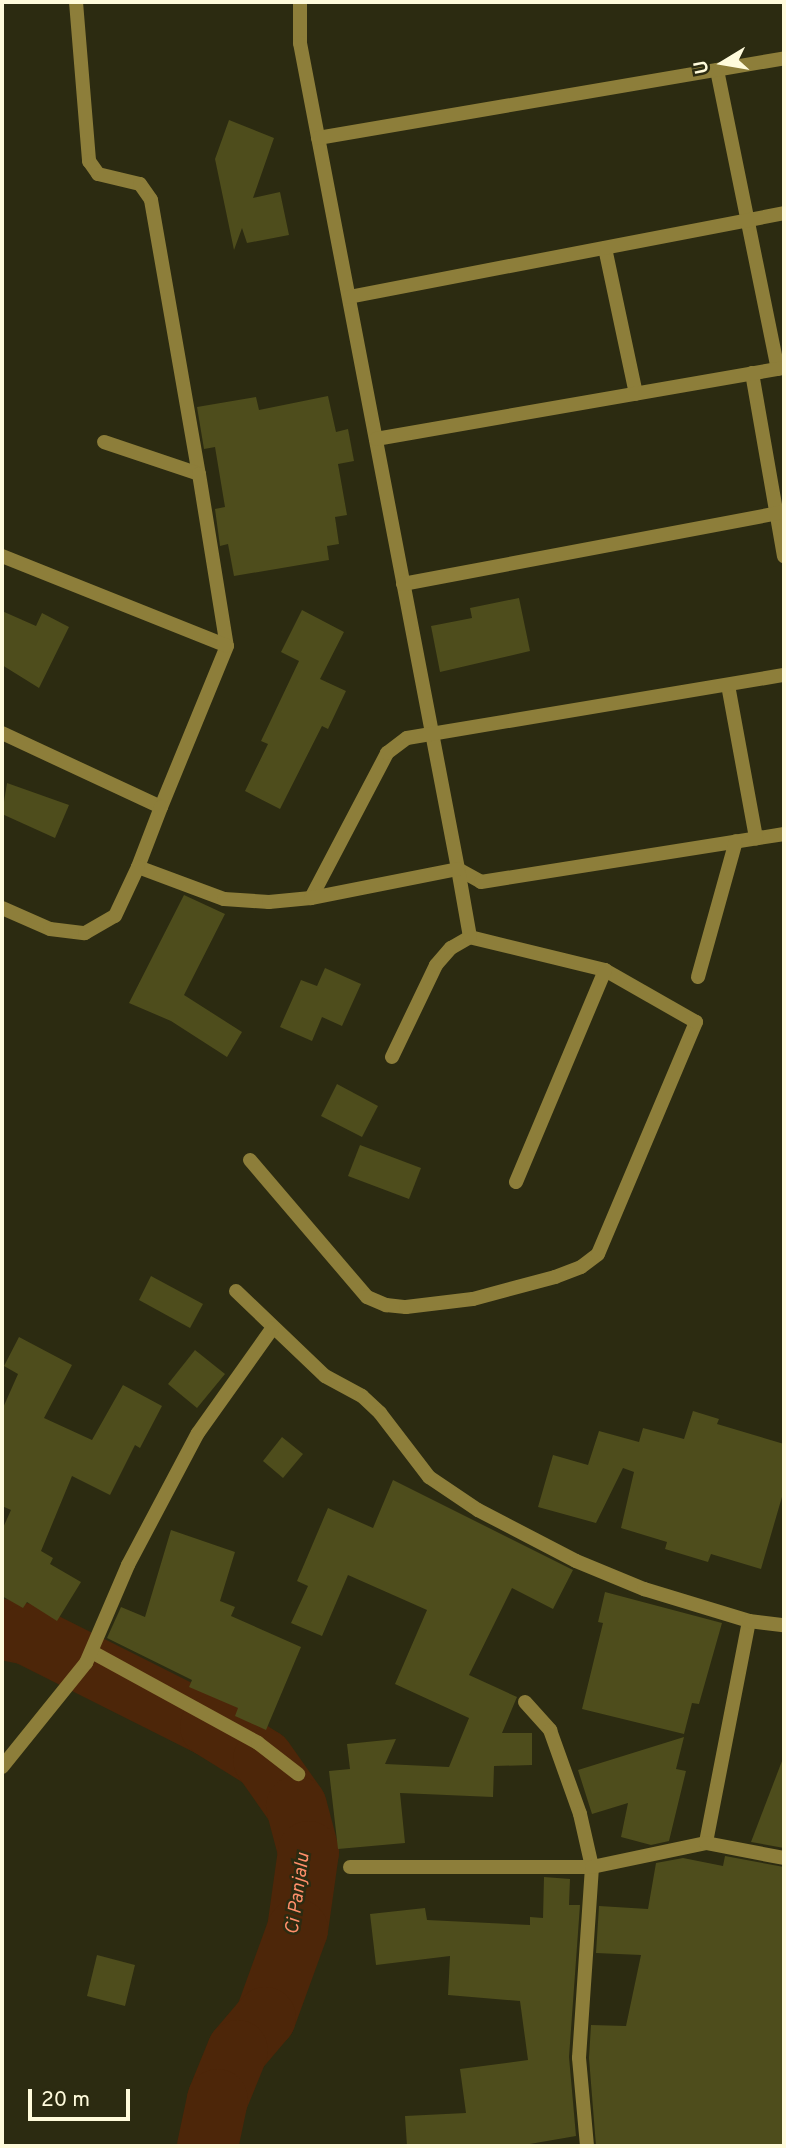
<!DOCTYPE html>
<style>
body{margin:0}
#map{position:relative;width:786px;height:2148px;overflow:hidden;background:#2c2b11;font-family:Overpass,sans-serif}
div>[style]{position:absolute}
.river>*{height:61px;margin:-30.5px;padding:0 30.5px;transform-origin:30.5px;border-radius:30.5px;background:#4d2609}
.building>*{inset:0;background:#4e4d1c}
.service>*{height:14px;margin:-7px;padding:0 7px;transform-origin:7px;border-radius:7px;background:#8d7e3a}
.minor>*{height:14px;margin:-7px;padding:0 7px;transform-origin:7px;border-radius:7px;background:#8d7e3a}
span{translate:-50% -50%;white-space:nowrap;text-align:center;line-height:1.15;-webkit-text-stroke:5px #2c2b11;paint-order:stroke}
.water-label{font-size:19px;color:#ff8f6a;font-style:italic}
.frame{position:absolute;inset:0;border:4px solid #fffbdc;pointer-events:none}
.north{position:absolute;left:688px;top:28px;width:70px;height:70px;-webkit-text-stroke:5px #2c2b11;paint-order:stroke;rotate:259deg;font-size:19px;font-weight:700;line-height:28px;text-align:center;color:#fffbdc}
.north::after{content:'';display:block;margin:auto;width:24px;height:32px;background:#fffbdc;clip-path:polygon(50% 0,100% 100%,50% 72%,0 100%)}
.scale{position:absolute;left:28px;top:2089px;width:102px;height:32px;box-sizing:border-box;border:4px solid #fffbdc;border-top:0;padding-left:9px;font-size:21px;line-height:24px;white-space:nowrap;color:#fffbdc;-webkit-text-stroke:5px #2c2b11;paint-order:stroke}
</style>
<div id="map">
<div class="river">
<div style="left:2px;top:1629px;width:25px;rotate:11deg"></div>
<div style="left:27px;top:1634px;width:205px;rotate:26.7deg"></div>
<div style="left:210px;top:1726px;width:62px;rotate:31.9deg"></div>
<div style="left:263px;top:1759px;width:57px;rotate:54.9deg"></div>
<div style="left:296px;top:1806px;width:47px;rotate:75.1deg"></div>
<div style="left:308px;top:1851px;width:79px;rotate:98deg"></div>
<div style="left:297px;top:1929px;width:94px;rotate:110deg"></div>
<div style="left:265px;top:2017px;width:43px;rotate:130.3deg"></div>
<div style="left:237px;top:2050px;width:53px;rotate:112.2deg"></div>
<div style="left:217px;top:2099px;width:48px;rotate:102deg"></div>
</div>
<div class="building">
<div style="clip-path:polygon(229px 120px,274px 138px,253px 198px,280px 192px,289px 235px,247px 243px,242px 228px,234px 250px,215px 159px)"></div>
<div style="clip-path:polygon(328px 396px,336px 432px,348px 429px,354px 461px,338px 464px,347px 515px,335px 517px,339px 544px,327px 546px,329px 560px,234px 576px,228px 544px,220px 546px,215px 509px,225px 507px,215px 447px,204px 449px,197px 407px,256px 397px,259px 410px)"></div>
<div style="clip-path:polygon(519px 598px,530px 651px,440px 672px,431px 626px,472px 618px,470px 608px)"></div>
<div style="clip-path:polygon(302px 610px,344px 632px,320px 679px,346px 691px,328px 729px,322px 726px,280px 809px,245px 791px,268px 744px,261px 741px,299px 661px,281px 652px)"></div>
<div style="clip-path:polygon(2px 611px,36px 626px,42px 613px,69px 627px,39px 688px,2px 665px)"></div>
<div style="clip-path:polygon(7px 783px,69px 805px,55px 838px,2px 814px)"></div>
<div style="clip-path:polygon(184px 895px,225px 914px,184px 995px,242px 1032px,227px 1057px,171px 1021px,129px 1003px)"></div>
<div style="clip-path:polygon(325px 968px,361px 984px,342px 1026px,322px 1017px,312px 1041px,280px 1027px,301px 980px,317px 986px)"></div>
<div style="clip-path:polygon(337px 1084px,378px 1106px,362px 1137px,321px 1116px)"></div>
<div style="clip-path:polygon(360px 1145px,421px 1168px,409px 1199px,348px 1176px)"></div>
<div style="clip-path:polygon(151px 1276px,203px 1304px,190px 1328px,139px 1300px)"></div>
<div style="clip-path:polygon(19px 1337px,72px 1365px,44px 1418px,92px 1440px,123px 1385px,162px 1406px,140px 1448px,135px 1445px,110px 1495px,72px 1476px,41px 1551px,53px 1558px,50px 1564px,81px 1582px,57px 1621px,27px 1602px,23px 1608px,2px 1596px,2px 1530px,11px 1510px,2px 1506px,2px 1410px,18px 1374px,4px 1366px)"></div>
<div style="clip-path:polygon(195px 1350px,225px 1374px,197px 1408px,168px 1384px)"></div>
<div style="clip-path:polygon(693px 1411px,719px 1419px,717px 1424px,784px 1444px,784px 1490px,761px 1569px,711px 1554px,708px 1562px,665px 1549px,667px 1542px,621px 1528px,634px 1472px,623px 1468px,596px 1523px,538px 1507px,553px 1455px,588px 1465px,599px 1431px,639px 1442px,643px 1428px,684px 1439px)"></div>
<div style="clip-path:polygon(282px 1437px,303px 1454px,283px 1478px,263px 1461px)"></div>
<div style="clip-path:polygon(393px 1480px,573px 1570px,553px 1609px,512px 1588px,469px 1675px,517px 1697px,502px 1733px,532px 1733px,532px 1765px,494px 1766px,493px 1797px,400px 1793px,405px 1843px,338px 1849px,329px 1771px,350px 1769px,347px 1744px,396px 1739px,385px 1764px,449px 1767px,469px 1718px,395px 1684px,427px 1610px,348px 1575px,322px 1636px,291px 1623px,308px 1586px,297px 1581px,328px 1508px,373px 1528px)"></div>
<div style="clip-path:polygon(171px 1530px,235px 1552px,220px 1601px,235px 1607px,231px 1616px,301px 1647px,266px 1730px,235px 1716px,238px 1708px,189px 1687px,192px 1680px,107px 1638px,121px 1607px,145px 1617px)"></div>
<div style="clip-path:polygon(605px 1592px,722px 1623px,699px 1704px,692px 1703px,684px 1734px,582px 1709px,603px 1623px,598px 1622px)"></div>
<div style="clip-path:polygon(684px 1737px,676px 1769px,686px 1771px,669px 1841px,651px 1845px,621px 1837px,628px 1803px,592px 1814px,578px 1770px)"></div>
<div style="clip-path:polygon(782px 1761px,784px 1761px,784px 1848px,751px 1842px)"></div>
<div style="clip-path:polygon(725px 1856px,784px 1867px,784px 2146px,596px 2146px,589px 2058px,591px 2025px,626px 2026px,641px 1955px,596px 1953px,599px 1906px,648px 1909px,656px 1863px,683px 1858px,723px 1866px)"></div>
<div style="clip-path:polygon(544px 1877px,570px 1879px,569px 1905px,580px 1905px,569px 2057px,576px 2136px,518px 2146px,407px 2146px,405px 2116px,466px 2113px,460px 2069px,528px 2060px,520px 2001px,448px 1995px,450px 1956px,376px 1965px,370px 1914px,425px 1908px,427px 1920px,530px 1925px,530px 1917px,543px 1918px)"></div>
<div style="clip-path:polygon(97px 1955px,135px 1965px,125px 2006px,87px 1996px)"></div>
</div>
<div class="service">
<div style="left:76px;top:2px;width:160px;rotate:85.3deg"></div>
<div style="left:89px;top:161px;width:16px;rotate:55deg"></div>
<div style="left:98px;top:174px;width:43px;rotate:13.4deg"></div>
<div style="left:140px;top:184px;width:19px;rotate:55deg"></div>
<div style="left:151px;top:200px;width:278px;rotate:80.1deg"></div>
</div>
<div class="minor">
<div style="left:300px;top:2px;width:41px;rotate:90deg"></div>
<div style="left:300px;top:43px;width:841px;rotate:79.17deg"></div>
<div style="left:458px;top:869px;width:26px;rotate:29deg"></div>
<div style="left:481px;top:882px;width:307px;rotate:-9deg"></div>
<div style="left:717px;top:70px;width:305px;rotate:78.5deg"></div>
<div style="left:318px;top:138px;width:473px;rotate:-9.7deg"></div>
<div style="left:605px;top:248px;width:149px;rotate:78deg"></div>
<div style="left:349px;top:297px;width:443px;rotate:-10.9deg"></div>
<div style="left:752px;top:373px;width:186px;rotate:80.1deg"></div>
<div style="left:376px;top:439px;width:414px;rotate:-9.9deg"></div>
<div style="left:104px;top:442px;width:100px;rotate:18.6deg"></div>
<div style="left:199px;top:474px;width:174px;rotate:80.8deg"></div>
<div style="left:227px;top:646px;width:174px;rotate:112.3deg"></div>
<div style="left:2px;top:556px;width:242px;rotate:21.8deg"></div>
<div style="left:403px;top:584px;width:388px;rotate:-10.7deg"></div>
<div style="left:728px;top:685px;width:156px;rotate:79.6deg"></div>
<div style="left:2px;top:733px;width:175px;rotate:25deg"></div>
<div style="left:161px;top:807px;width:64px;rotate:111deg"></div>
<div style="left:138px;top:867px;width:92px;rotate:20.4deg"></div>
<div style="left:224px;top:899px;width:45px;rotate:3.8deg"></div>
<div style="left:269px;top:902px;width:42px;rotate:-5.4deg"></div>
<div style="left:311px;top:898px;width:164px;rotate:-62.3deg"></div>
<div style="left:387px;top:753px;width:25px;rotate:-37deg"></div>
<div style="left:407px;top:738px;width:382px;rotate:-9.5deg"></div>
<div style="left:2px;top:908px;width:52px;rotate:23.6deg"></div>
<div style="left:50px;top:929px;width:35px;rotate:7deg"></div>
<div style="left:85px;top:933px;width:34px;rotate:-30deg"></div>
<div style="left:115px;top:916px;width:54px;rotate:-64.9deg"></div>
<div style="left:698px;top:977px;width:141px;rotate:-74.4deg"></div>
<div style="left:392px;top:1057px;width:102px;rotate:-64.4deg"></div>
<div style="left:436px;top:965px;width:23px;rotate:-49deg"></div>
<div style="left:451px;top:948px;width:22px;rotate:-30deg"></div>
<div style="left:250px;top:1160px;width:180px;rotate:49.5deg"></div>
<div style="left:367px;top:1297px;width:21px;rotate:23deg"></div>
<div style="left:386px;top:1305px;width:20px;rotate:6deg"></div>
<div style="left:406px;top:1307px;width:67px;rotate:-6.8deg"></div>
<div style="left:473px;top:1299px;width:85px;rotate:-15deg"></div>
<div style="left:555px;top:1277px;width:28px;rotate:-21deg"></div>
<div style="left:581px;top:1267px;width:21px;rotate:-37deg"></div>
<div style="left:598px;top:1254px;width:252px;rotate:-67.1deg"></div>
<div style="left:696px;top:1022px;width:105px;rotate:-150.3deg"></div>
<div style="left:605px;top:970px;width:139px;rotate:-166.3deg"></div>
<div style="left:470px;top:937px;width:69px;rotate:-100deg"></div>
<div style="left:458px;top:869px;width:150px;rotate:168.8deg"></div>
<div style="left:516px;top:1182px;width:230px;rotate:-67.2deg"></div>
<div style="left:236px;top:1291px;width:123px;rotate:43.7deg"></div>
<div style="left:325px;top:1376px;width:42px;rotate:28.4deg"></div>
<div style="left:362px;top:1396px;width:25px;rotate:43deg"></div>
<div style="left:380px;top:1413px;width:81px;rotate:52.6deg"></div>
<div style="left:429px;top:1477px;width:59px;rotate:34deg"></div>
<div style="left:478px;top:1510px;width:110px;rotate:27.5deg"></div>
<div style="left:576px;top:1561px;width:74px;rotate:22.4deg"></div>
<div style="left:644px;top:1589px;width:110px;rotate:16.9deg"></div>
<div style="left:749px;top:1621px;width:226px;rotate:101deg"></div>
<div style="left:749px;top:1621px;width:35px;rotate:7deg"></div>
<div style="left:92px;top:1652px;width:189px;rotate:28.7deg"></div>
<div style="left:258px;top:1743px;width:51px;rotate:37.8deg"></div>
<div style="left:525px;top:1702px;width:38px;rotate:48deg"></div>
<div style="left:550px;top:1730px;width:89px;rotate:70.3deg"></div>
<div style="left:580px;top:1814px;width:54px;rotate:77.2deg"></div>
<div style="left:592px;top:1867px;width:191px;rotate:93.9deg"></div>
<div style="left:579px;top:2058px;width:88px;rotate:84.8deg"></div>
<div style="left:2px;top:1767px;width:134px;rotate:-51.1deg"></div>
<div style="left:86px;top:1663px;width:107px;rotate:-66.8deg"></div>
<div style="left:128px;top:1565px;width:149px;rotate:-62.1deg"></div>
<div style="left:198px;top:1433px;width:128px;rotate:-54.6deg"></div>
<div style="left:350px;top:1867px;width:242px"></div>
<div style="left:592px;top:1867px;width:116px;rotate:-11.9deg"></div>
<div style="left:706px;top:1843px;width:79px;rotate:10.9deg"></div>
</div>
<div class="water-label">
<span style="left:299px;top:1894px;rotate:-82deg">Ci Panjalu</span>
</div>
<div class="frame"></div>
<div class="north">U</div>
<div class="scale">20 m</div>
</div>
